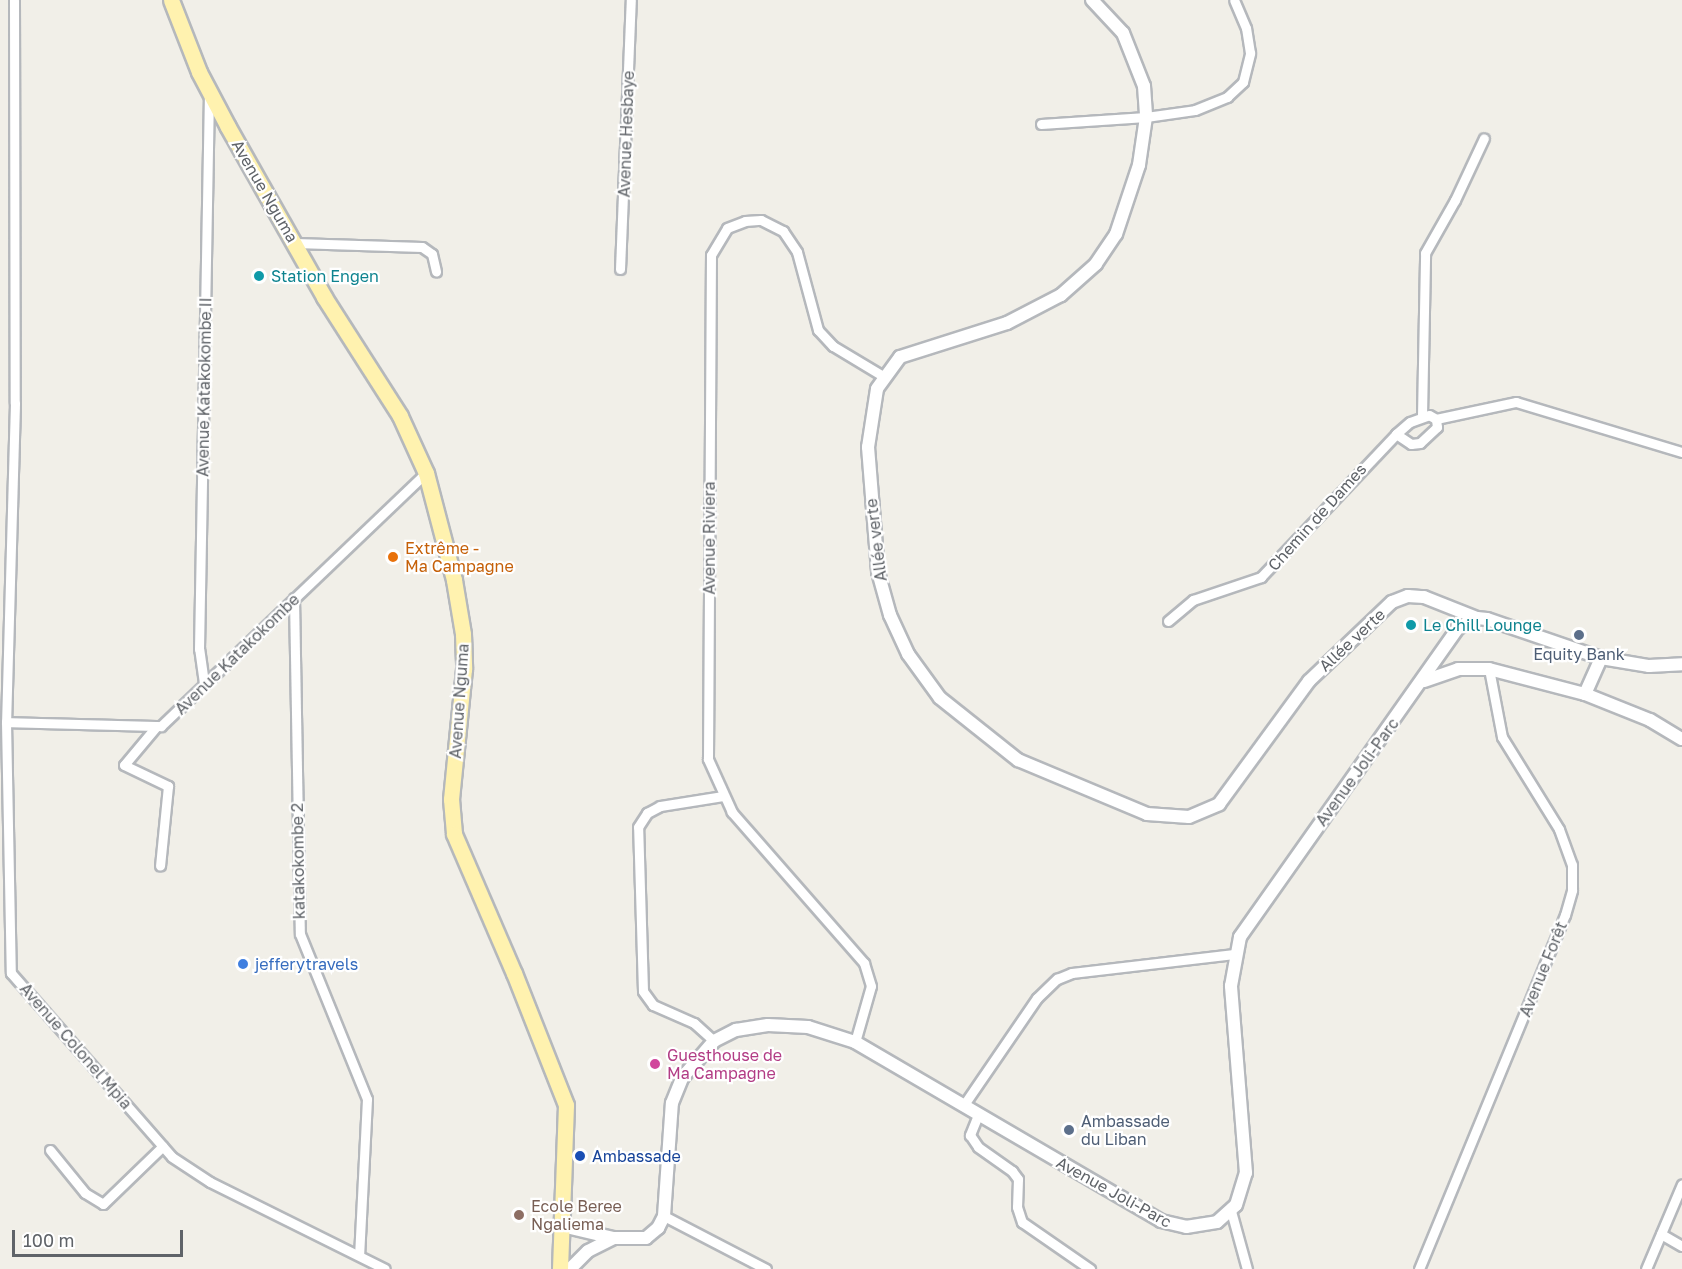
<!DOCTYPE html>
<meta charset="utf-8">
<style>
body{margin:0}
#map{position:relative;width:1682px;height:1269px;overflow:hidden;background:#f1efe8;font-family:"Golos Text",sans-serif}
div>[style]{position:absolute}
.roads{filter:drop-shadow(2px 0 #b5b8bc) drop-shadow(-2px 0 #b5b8bc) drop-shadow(0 2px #b5b8bc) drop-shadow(0 -2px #b5b8bc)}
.minor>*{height:9px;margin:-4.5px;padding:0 4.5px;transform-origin:4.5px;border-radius:4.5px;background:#fff}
.tertiary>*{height:12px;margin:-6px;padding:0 6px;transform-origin:6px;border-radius:6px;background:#fff}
.primary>*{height:15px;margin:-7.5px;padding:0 7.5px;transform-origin:7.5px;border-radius:7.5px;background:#fff2af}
.dots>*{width:16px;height:16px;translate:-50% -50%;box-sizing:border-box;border:3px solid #fff;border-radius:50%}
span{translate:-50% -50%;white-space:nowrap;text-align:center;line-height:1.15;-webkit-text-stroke:4.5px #fff;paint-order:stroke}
.street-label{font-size:16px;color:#5f6368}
.culture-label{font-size:16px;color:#0d838f}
.left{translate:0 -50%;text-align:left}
.food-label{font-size:16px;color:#c56008}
.service-label{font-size:16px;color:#4e5e75}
.shop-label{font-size:16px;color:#366cbe}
.hotel-label{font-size:16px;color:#b23c85}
.transit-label{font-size:16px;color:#164399}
.education-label{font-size:16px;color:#785e54}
.scale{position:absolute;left:12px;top:1230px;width:171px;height:27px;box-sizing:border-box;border:3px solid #5f6368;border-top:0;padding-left:8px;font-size:18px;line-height:21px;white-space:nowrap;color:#5f6368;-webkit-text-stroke:4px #fff;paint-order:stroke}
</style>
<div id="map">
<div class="roads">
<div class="minor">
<div style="left:14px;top:0;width:403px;rotate:89.9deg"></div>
<div style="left:15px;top:403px;width:319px;rotate:91.6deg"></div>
<div style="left:6px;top:722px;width:251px;rotate:88.9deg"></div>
<div style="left:11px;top:973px;width:244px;rotate:48.8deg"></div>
<div style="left:172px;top:1157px;width:45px;rotate:33.3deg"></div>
<div style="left:210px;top:1182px;width:195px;rotate:26.4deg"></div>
<div style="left:1041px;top:124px;width:105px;rotate:-3.8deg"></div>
<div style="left:1146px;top:117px;width:49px;rotate:-8.1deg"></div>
<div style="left:1195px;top:110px;width:35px;rotate:-22deg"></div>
<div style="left:1227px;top:97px;width:22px;rotate:-43deg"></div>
<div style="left:1243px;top:82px;width:30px;rotate:-76deg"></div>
<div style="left:1250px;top:53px;width:25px;rotate:-99deg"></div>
<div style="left:1246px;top:28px;width:30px;rotate:-113deg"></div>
<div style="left:295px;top:243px;width:127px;rotate:1.8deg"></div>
<div style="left:422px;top:247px;width:12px;rotate:35deg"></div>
<div style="left:432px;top:254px;width:18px;rotate:77deg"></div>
<div style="left:620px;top:269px;width:269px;rotate:-87.7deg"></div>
<div style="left:1429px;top:415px;width:8px;rotate:30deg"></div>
<div style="left:1436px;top:419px;width:8px;rotate:83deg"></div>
<div style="left:1437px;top:427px;width:23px;rotate:137deg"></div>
<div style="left:1420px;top:443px;width:9px;rotate:174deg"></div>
<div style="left:1411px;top:444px;width:18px;rotate:-146deg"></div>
<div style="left:1396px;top:434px;width:18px;rotate:-41deg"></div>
<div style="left:1410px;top:422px;width:20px;rotate:-20deg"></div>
<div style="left:1422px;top:416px;width:163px;rotate:-88.9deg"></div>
<div style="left:1425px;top:253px;width:61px;rotate:-60.5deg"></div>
<div style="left:1455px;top:200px;width:68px;rotate:-64.9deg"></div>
<div style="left:1436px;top:419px;width:82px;rotate:-12deg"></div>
<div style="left:1516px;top:402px;width:173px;rotate:16.8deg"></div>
<div style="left:294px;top:598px;width:336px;rotate:89deg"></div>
<div style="left:300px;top:934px;width:178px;rotate:67.9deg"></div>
<div style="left:367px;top:1099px;width:156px;rotate:92.9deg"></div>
<div style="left:1168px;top:621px;width:33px;rotate:-40deg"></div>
<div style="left:1193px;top:600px;width:72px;rotate:-18.7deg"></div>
<div style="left:1261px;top:577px;width:197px;rotate:-46.6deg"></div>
<div style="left:204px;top:683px;width:34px;rotate:-98deg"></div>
<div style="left:199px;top:649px;width:554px;rotate:-88.97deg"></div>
<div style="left:6px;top:722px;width:155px;rotate:1.5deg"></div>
<div style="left:161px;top:726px;width:366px;rotate:-43.7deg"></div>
<div style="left:155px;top:728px;width:48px;rotate:130deg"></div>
<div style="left:124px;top:765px;width:49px;rotate:25.5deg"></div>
<div style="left:168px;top:786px;width:80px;rotate:95.7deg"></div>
<div style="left:714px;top:1041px;width:27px;rotate:-138deg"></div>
<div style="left:694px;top:1023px;width:45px;rotate:-156.3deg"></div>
<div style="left:653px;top:1005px;width:17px;rotate:-126deg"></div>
<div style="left:643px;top:991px;width:164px;rotate:-91.7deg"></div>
<div style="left:638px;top:827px;width:17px;rotate:-57deg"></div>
<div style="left:647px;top:813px;width:15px;rotate:-28deg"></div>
<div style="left:660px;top:806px;width:64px;rotate:-9deg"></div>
<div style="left:855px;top:1042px;width:58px;rotate:-74.1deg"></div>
<div style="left:871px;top:986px;width:24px;rotate:-107deg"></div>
<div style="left:864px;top:963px;width:201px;rotate:-131.2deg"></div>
<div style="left:732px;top:812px;width:58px;rotate:-114.4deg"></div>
<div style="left:708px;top:759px;width:504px;rotate:-89.66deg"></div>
<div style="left:711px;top:255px;width:31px;rotate:-59deg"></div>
<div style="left:727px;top:228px;width:19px;rotate:-21deg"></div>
<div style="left:745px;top:221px;width:16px;rotate:-4deg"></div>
<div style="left:761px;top:220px;width:25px;rotate:27deg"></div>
<div style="left:783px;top:231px;width:25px;rotate:56deg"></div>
<div style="left:797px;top:252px;width:81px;rotate:74.9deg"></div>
<div style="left:818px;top:330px;width:22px;rotate:47deg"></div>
<div style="left:833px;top:346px;width:58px;rotate:31deg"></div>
<div style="left:963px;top:1106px;width:131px;rotate:-55.6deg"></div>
<div style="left:1037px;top:998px;width:28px;rotate:-44deg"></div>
<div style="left:1057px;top:979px;width:16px;rotate:-22deg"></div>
<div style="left:1072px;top:973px;width:163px;rotate:-6.7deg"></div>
<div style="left:978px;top:1115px;width:22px;rotate:112deg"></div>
<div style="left:970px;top:1135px;width:14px;rotate:56deg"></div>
<div style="left:978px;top:1147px;width:42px;rotate:35.2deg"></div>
<div style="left:1012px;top:1171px;width:10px;rotate:53deg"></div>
<div style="left:1018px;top:1179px;width:28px;rotate:92deg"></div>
<div style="left:1017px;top:1207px;width:16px;rotate:72deg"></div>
<div style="left:1022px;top:1222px;width:83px;rotate:34.7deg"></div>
<div style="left:50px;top:1150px;width:55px;rotate:50.9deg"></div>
<div style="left:85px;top:1193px;width:21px;rotate:31deg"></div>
<div style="left:103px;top:1204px;width:83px;rotate:-44deg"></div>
<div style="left:1231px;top:1211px;width:60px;rotate:74.6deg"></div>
<div style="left:664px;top:1216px;width:115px;rotate:27.5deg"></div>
<div style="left:1661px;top:1234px;width:24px;rotate:30deg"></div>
<div style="left:1419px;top:1269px;width:383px;rotate:-67.6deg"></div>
<div style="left:1565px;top:915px;width:26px;rotate:-74deg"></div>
<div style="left:1572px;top:890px;width:25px;rotate:-90deg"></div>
<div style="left:1572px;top:865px;width:38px;rotate:-110deg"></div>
<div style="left:1559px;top:829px;width:108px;rotate:-121.8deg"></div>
<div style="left:1502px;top:737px;width:69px;rotate:-100.8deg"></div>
<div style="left:1646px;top:1269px;width:92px;rotate:-67deg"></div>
</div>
<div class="tertiary">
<div style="left:1092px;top:0;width:45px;rotate:46.8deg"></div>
<div style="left:1123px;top:33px;width:57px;rotate:68.4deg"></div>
<div style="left:1144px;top:86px;width:31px;rotate:86deg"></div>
<div style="left:1146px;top:117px;width:49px;rotate:98.3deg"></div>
<div style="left:1139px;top:165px;width:73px;rotate:108.4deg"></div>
<div style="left:1116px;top:234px;width:36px;rotate:124deg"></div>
<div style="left:1096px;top:264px;width:47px;rotate:138.5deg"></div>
<div style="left:1061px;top:295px;width:61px;rotate:152.6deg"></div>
<div style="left:1007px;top:323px;width:112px;rotate:162.4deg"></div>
<div style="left:900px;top:357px;width:39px;rotate:126deg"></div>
<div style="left:877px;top:389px;width:59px;rotate:98.8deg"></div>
<div style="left:868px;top:447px;width:125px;rotate:85.4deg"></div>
<div style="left:878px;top:572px;width:45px;rotate:74.4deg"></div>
<div style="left:890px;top:615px;width:43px;rotate:65.2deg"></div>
<div style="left:908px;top:654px;width:54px;rotate:54deg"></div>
<div style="left:940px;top:698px;width:100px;rotate:38.5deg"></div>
<div style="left:1018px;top:760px;width:140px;rotate:22.7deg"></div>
<div style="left:1147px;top:814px;width:42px;rotate:4.1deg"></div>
<div style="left:1189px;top:817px;width:33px;rotate:-23deg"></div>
<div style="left:1219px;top:804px;width:152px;rotate:-53.8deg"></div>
<div style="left:1309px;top:681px;width:115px;rotate:-43.6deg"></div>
<div style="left:1392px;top:602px;width:17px;rotate:-21deg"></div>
<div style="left:1408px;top:596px;width:16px;rotate:4deg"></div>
<div style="left:1424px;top:597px;width:57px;rotate:21.6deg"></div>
<div style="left:1424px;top:681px;width:36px;rotate:-19deg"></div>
<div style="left:1458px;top:669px;width:31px"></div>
<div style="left:1489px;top:669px;width:99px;rotate:14.6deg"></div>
<div style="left:1585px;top:694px;width:70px;rotate:21.8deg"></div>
<div style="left:1650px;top:720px;width:37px;rotate:31deg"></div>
<div style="left:1585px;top:694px;width:39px;rotate:-66deg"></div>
<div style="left:562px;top:1226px;width:52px;rotate:13.2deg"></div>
<div style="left:570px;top:1269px;width:25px;rotate:-45deg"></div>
<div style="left:588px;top:1251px;width:28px;rotate:-27deg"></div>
<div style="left:613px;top:1238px;width:33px"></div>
<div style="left:646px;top:1238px;width:16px;rotate:-40deg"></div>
<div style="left:658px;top:1228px;width:13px;rotate:-63deg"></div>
<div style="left:664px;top:1216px;width:113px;rotate:-86deg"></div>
<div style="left:672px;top:1103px;width:27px;rotate:-68deg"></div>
<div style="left:682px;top:1078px;width:49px;rotate:-49.1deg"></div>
<div style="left:714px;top:1041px;width:25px;rotate:-27deg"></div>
<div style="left:736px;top:1030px;width:32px;rotate:-9deg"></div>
<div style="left:768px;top:1025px;width:40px;rotate:2.9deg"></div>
<div style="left:808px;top:1027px;width:49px;rotate:17.7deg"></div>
<div style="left:855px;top:1042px;width:355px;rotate:30.3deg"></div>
<div style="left:1161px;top:1221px;width:26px;rotate:13deg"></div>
<div style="left:1186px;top:1227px;width:31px;rotate:-9deg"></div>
<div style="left:1217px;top:1222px;width:25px;rotate:-42deg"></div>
<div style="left:1236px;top:1205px;width:34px;rotate:-73deg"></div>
<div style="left:1246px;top:1173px;width:188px;rotate:-94.6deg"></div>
<div style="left:1231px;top:986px;width:50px;rotate:-79.6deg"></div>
<div style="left:1240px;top:937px;width:378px;rotate:-54.8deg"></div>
<div style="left:1458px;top:628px;width:21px;rotate:-28deg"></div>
<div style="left:1477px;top:618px;width:10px;rotate:6deg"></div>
<div style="left:1487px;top:619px;width:120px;rotate:18.9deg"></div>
<div style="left:1601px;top:658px;width:49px;rotate:9.5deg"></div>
<div style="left:1649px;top:666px;width:33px;rotate:-3deg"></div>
</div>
<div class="primary">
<div style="left:171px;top:0;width:77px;rotate:68.7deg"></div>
<div style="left:199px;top:72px;width:62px;rotate:62.2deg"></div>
<div style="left:228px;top:127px;width:195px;rotate:60.5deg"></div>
<div style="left:324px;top:297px;width:141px;rotate:57.4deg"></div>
<div style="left:400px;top:416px;width:63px;rotate:65.5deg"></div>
<div style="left:426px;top:473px;width:111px;rotate:75.3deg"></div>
<div style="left:454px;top:580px;width:55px;rotate:80.5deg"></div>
<div style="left:463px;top:634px;width:35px;rotate:88deg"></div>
<div style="left:464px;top:669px;width:131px;rotate:95.7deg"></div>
<div style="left:451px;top:799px;width:35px;rotate:85deg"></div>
<div style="left:454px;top:834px;width:151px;rotate:66.7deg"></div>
<div style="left:514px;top:973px;width:142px;rotate:68.5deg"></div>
<div style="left:566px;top:1105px;width:164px;rotate:92.1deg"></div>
</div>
</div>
<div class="dots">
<div style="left:259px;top:276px;background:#0f9aa8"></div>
<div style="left:393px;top:557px;background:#e8710a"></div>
<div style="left:1411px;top:625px;background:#0f9aa8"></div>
<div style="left:1579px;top:635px;background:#5c6f8a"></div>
<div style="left:243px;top:964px;background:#3f7fe0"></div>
<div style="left:655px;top:1064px;background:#d1479c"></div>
<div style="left:1069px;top:1130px;background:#5c6f8a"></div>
<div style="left:580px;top:1156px;background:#1a4fb4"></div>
<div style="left:519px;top:1215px;background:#8d6e63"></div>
</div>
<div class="street-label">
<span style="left:626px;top:134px;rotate:-88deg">Avenue Hesbaye</span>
<span style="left:265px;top:191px;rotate:60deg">Avenue Nguma</span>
<span style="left:204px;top:387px;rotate:-89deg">Avenue Katakokombe II</span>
<span style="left:1317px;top:517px;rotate:-48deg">Chemin de Dames</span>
<span style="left:709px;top:538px;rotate:-90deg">Avenue Riviera</span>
<span style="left:876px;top:540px;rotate:-97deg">Allée verte</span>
<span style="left:1352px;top:640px;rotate:-43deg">Allée verte</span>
<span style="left:237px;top:654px;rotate:-44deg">Avenue Katakokombe</span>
<span style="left:459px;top:701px;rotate:-86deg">Avenue Nguma</span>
<span style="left:1357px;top:772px;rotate:-54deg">Avenue Joli-Parc</span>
<span style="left:298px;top:861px;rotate:-91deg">katakokombe 2</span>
<span style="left:1543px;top:969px;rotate:-68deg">Avenue Forêt</span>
<span style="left:76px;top:1046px;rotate:49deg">Avenue Colonel Mpia</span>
<span style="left:1114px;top:1192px;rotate:29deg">Avenue Joli-Parc</span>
</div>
<div class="culture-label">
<span class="left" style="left:271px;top:276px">Station Engen</span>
<span class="left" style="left:1423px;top:625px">Le Chill Lounge</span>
</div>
<div class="food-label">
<span class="left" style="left:405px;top:557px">Extrême -<br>Ma Campagne</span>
</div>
<div class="service-label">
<span style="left:1579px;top:654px">Equity Bank</span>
<span class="left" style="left:1081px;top:1130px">Ambassade<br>du Liban</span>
</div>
<div class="shop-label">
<span class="left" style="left:255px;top:964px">jefferytravels</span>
</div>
<div class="hotel-label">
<span class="left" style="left:667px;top:1064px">Guesthouse de<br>Ma Campagne</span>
</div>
<div class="transit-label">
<span class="left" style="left:592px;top:1156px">Ambassade</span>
</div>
<div class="education-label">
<span class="left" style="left:531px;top:1215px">Ecole Beree<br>Ngaliema</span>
</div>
<div class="scale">100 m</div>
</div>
